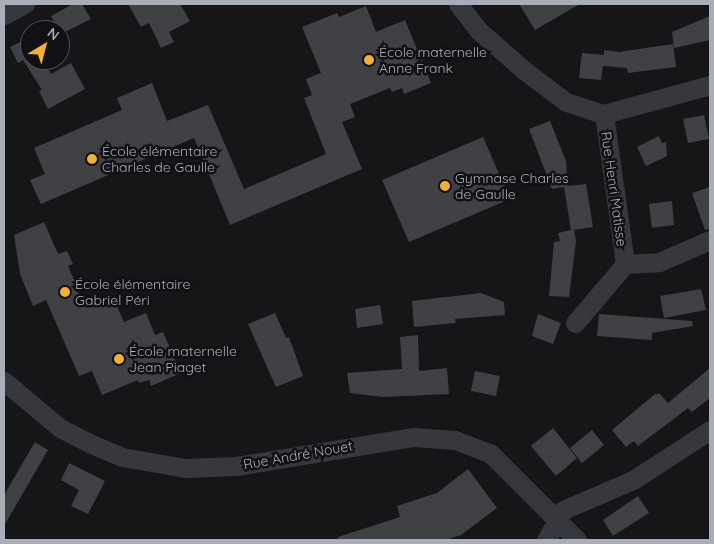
<!DOCTYPE html>
<meta charset="utf-8">
<style>
body{margin:0}
#map{position:relative;width:714px;height:544px;overflow:hidden;background:#161618;font-family:Quicksand,sans-serif}
div>[style]{position:absolute}
.building>*{inset:0;background:#404145}
.street>*{height:19px;margin:-9.5px;padding:0 9.5px;transform-origin:9.5px;border-radius:9.5px;background:#37383d}
.dots>*{width:14px;height:14px;translate:-50% -50%;box-sizing:border-box;border:2px solid #111113;border-radius:50%}
span{translate:-50% -50%;white-space:nowrap;text-align:center;line-height:1.15;-webkit-text-stroke:5px #111113;paint-order:stroke}
.poi-label{font-size:14px;color:#a8adb8}
.left{translate:0 -50%;text-align:left}
.street-label{font-size:14px;color:#a8adb8}
.frame{position:absolute;inset:0;border:5px solid #a8adb8;pointer-events:none}
.north{position:absolute;left:20px;top:20px;width:50px;height:50px;box-sizing:border-box;background:#111113;border:1px solid #4d4f55;border-radius:50%;rotate:37deg;font-size:14px;font-weight:700;line-height:20px;text-align:center;color:#a8adb8}
.north::after{content:'';display:block;margin:auto;width:18px;height:22px;background:#f2b134;clip-path:polygon(50% 0,100% 100%,50% 72%,0 100%)}
</style>
<div id="map">
<div class="building">
<div style="clip-path:polygon(73px 4px,82px 4px,91px 19px,61px 34px,51px 16px)"></div>
<div style="clip-path:polygon(128px 4px,180px 4px,190px 21px,169px 32px,174px 42px,161px 48px,149px 23px,141px 27px)"></div>
<div style="clip-path:polygon(519px 4px,580px 4px,535px 30px)"></div>
<div style="clip-path:polygon(366px 6px,376px 32px,405px 20px,431px 83px,404px 94px,402px 88px,392px 92px,390px 88px,350px 104px,355px 117px,342px 122px,362px 169px,230px 225px,194px 138px,41px 204px,30px 180px,45px 174px,34px 148px,122px 110px,117px 98px,152px 83px,167px 121px,208px 105px,244px 189px,326px 154px,304px 98px,312px 95px,306px 79px,321px 73px,302px 27px,337px 13px,339px 17px)"></div>
<div style="clip-path:polygon(710px 16px,710px 40px,674px 48px,672px 32px)"></div>
<div style="clip-path:polygon(30px 37px,30px 56px,18px 63px,10px 47px)"></div>
<div style="clip-path:polygon(673px 44px,676px 67px,628px 73px,627px 68px,603px 66px,601px 80px,579px 78px,582px 53px,604px 55px,604px 50px,619px 52px)"></div>
<div style="clip-path:polygon(23px 60px,44px 60px,51px 74px,71px 63px,85px 89px,48px 109px,39px 91px,42px 90px)"></div>
<div style="clip-path:polygon(704px 115px,709px 139px,688px 143px,683px 119px)"></div>
<div style="clip-path:polygon(550px 121px,566px 161px,568px 186px,586px 184px,593px 227px,574px 230px,576px 241px,569px 297px,549px 296px,554px 242px,560px 241px,558px 233px,571px 230px,564px 187px,552px 189px,529px 129px)"></div>
<div style="clip-path:polygon(659px 136px,662px 143px,666px 142px,667px 156px,646px 166px,637px 147px)"></div>
<div style="clip-path:polygon(483px 137px,510px 199px,409px 242px,382px 180px)"></div>
<div style="clip-path:polygon(710px 187px,710px 229px,705px 230px,692px 193px)"></div>
<div style="clip-path:polygon(672px 201px,674px 225px,652px 228px,649px 204px)"></div>
<div style="clip-path:polygon(44px 222px,58px 254px,67px 251px,73px 264px,68px 266px,86px 308px,113px 297px,124px 322px,146px 313px,155px 335px,163px 332px,181px 373px,151px 386px,149px 380px,139px 383px,138px 380px,102px 395px,92px 371px,79px 376px,46px 300px,33px 306px,20px 274px,14px 235px)"></div>
<div style="clip-path:polygon(701px 289px,706px 310px,664px 318px,660px 296px)"></div>
<div style="clip-path:polygon(481px 293px,504px 302px,505px 315px,455px 319px,456px 323px,414px 327px,412px 301px)"></div>
<div style="clip-path:polygon(380px 305px,383px 324px,357px 328px,355px 309px)"></div>
<div style="clip-path:polygon(275px 313px,286px 338px,289px 337px,303px 376px,276px 387px,248px 324px)"></div>
<div style="clip-path:polygon(538px 314px,561px 323px,553px 344px,532px 336px)"></div>
<div style="clip-path:polygon(599px 314px,692px 321px,693px 326px,652px 333px,652px 340px,597px 336px)"></div>
<div style="clip-path:polygon(418px 335px,419px 371px,447px 368px,449px 394px,383px 397px,350px 393px,347px 373px,402px 369px,400px 337px)"></div>
<div style="clip-path:polygon(710px 368px,710px 398px,692px 412px,688px 408px,638px 446px,634px 441px,626px 447px,612px 430px,655px 394px,660px 394px,668px 403px)"></div>
<div style="clip-path:polygon(475px 371px,500px 376px,496px 396px,471px 391px)"></div>
<div style="clip-path:polygon(553px 428px,577px 458px,556px 476px,531px 446px)"></div>
<div style="clip-path:polygon(592px 430px,604px 445px,582px 463px,570px 448px)"></div>
<div style="clip-path:polygon(35px 442px,48px 450px,4px 526px,4px 495px)"></div>
<div style="clip-path:polygon(69px 463px,105px 481px,88px 514px,71px 506px,79px 490px,61px 480px)"></div>
<div style="clip-path:polygon(468px 469px,497px 508px,461px 535px,446px 540px,338px 540px,338px 537px,400px 517px,397px 506px,437px 493px)"></div>
<div style="clip-path:polygon(638px 496px,649px 513px,613px 536px,603px 520px)"></div>
</div>
<div class="street">
<div style="left:458px;top:4px;width:33px;rotate:52deg"></div>
<div style="left:478px;top:30px;width:62px;rotate:41.1deg"></div>
<div style="left:525px;top:71px;width:51px;rotate:37.1deg"></div>
<div style="left:566px;top:102px;width:40px;rotate:18deg"></div>
<div style="left:604px;top:114px;width:110px;rotate:-15.3deg"></div>
<div style="left:4px;top:15px;width:24px;rotate:-28deg"></div>
<div style="left:604px;top:114px;width:151px;rotate:82deg"></div>
<div style="left:625px;top:264px;width:34px;rotate:-3deg"></div>
<div style="left:659px;top:262px;width:56px;rotate:-23.3deg"></div>
<div style="left:575px;top:323px;width:77px;rotate:-49.7deg"></div>
<div style="left:4px;top:381px;width:73px;rotate:40deg"></div>
<div style="left:60px;top:428px;width:33px;rotate:27deg"></div>
<div style="left:89px;top:443px;width:36px;rotate:23deg"></div>
<div style="left:122px;top:457px;width:64px;rotate:9.9deg"></div>
<div style="left:185px;top:468px;width:51px;rotate:-2.2deg"></div>
<div style="left:236px;top:466px;width:180px;rotate:-9.3deg"></div>
<div style="left:414px;top:437px;width:41px;rotate:4.2deg"></div>
<div style="left:455px;top:440px;width:39px;rotate:21deg"></div>
<div style="left:491px;top:454px;width:122px;rotate:45deg"></div>
<div style="left:546px;top:540px;width:34px;rotate:-60deg"></div>
<div style="left:563px;top:510px;width:76px;rotate:-23.2deg"></div>
<div style="left:633px;top:480px;width:92px;rotate:-33deg"></div>
</div>
<div class="dots">
<div style="left:369px;top:60px;background:#f2b134"></div>
<div style="left:92px;top:159px;background:#f2b134"></div>
<div style="left:445px;top:186px;background:#f2b134"></div>
<div style="left:65px;top:292px;background:#f2b134"></div>
<div style="left:119px;top:359px;background:#f2b134"></div>
</div>
<div class="poi-label">
<span class="left" style="left:379px;top:60px">École maternelle<br>Anne Frank</span>
<span class="left" style="left:102px;top:159px">École élémentaire<br>Charles de Gaulle</span>
<span class="left" style="left:455px;top:186px">Gymnase Charles<br>de Gaulle</span>
<span class="left" style="left:75px;top:292px">École élémentaire<br>Gabriel Péri</span>
<span class="left" style="left:129px;top:359px">École maternelle<br>Jean Piaget</span>
</div>
<div class="street-label">
<span style="left:614px;top:189px;rotate:82deg">Rue Henri Matisse</span>
<span style="left:298px;top:455px;rotate:-10deg">Rue André Nouet</span>
</div>
<div class="frame"></div>
<div class="north">N</div>
</div>
